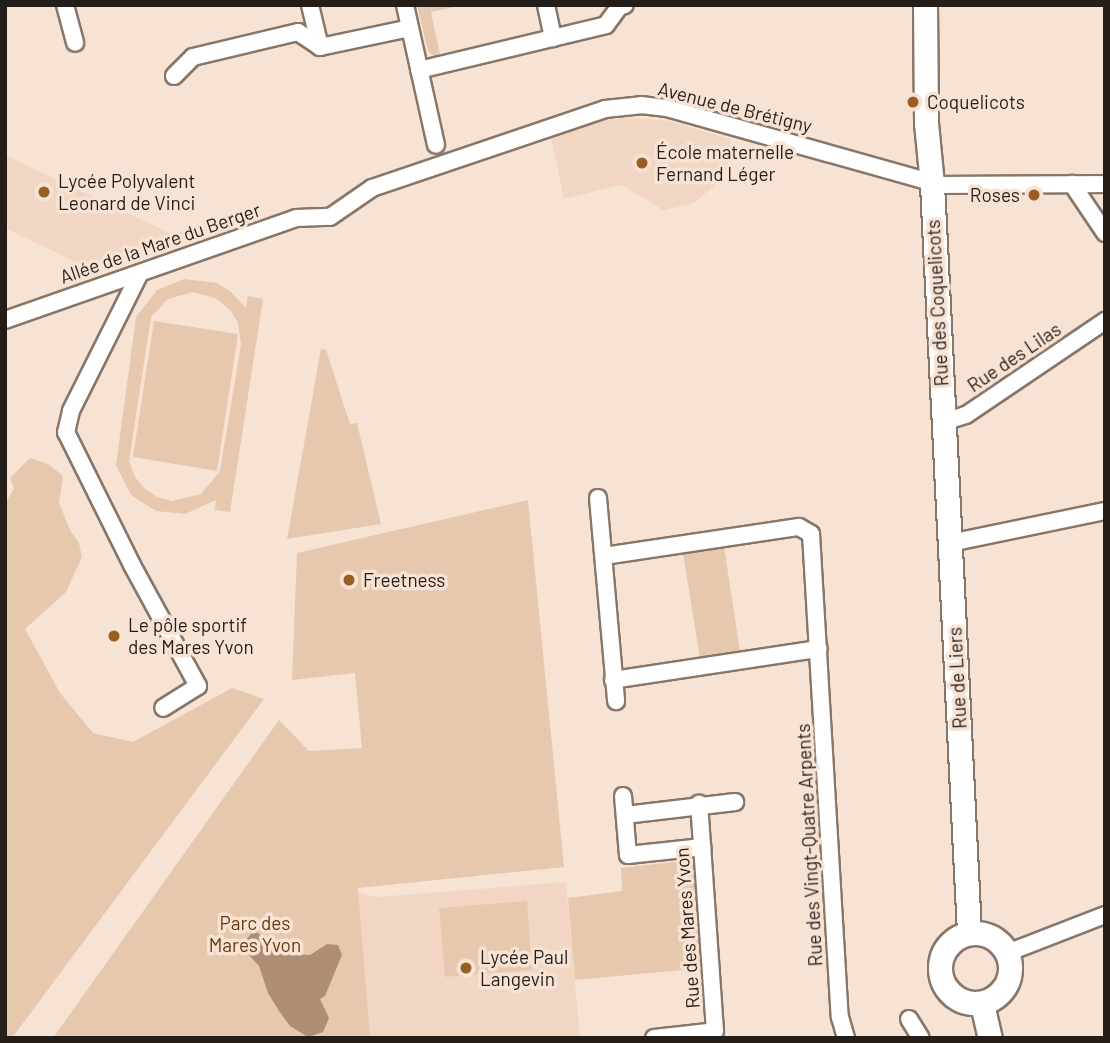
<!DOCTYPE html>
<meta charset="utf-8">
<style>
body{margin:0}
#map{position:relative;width:1110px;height:1043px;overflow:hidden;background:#f7e3d3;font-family:Barlow,sans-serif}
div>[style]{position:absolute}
.built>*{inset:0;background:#f1d7c3}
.green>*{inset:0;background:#e6c8af}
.water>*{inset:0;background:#ae8e74}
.roads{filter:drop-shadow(2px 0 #887668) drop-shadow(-2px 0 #887668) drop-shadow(0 2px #887668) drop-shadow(0 -2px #887668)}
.street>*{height:16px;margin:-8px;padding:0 8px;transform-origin:8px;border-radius:8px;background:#fff}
.secondary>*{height:23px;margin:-11.5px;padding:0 11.5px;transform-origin:11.5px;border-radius:11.5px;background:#fff}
.secondary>.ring{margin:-11.5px;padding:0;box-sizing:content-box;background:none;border:23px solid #fff;border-radius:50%}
.dots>*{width:19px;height:19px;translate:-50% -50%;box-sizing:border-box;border:4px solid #f7e3d3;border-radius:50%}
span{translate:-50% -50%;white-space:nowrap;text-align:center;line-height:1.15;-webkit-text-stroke:7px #f7e3d3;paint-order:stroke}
.poi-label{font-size:19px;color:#251e18}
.left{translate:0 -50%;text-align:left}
.right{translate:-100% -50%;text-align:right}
.street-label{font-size:19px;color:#251e18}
.park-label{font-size:19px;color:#663a0c}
.frame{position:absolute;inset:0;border:7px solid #251e18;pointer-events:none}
</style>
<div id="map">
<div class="built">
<div style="clip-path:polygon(625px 118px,665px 120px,730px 139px,733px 149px,727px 167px,713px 187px,694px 203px,660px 211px,659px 207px,621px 185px,564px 199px,551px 138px,603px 121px)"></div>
<div style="clip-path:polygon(5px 155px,178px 237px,90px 269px,5px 228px)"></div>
<div style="clip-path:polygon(566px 882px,580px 1038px,365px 1038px,349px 890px,377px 897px)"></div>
</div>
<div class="green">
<div style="clip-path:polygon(417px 5px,463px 5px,431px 12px,440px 55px,435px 57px,428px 51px)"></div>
<div style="clip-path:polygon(evenodd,184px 279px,217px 283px,230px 291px,246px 308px,248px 296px,263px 299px,230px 512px,215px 510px,216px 500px,185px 514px,156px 511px,131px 495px,116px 465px,136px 317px,157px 290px,184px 279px,193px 292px,215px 298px,230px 310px,238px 323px,241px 345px,220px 471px,201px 494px,172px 501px,157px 497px,144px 488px,135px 477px,129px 461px,151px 317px,168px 299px,193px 292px)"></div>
<div style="clip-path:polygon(154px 321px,238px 334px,217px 471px,133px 457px)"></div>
<div style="clip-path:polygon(321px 349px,326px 350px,350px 424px,357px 423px,381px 524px,287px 539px)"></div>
<div style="clip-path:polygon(30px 458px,48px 464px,63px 476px,59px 503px,70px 530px,79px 543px,82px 557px,66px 592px,25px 629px,60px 693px,93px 733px,133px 742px,232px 688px,264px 699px,12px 1038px,5px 1038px,5px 504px,14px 488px,10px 478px)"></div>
<div style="clip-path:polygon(528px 500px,564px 867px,358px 888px,370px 1038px,53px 1038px,279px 720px,309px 751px,362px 748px,355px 673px,292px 680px,297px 553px)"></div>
<div style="clip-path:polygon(724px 546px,740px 652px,700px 659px,683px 553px)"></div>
<div style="clip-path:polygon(691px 860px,697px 873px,704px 968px,575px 980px,568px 898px,622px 891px,621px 868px)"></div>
<div style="clip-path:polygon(527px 901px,532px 970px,445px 977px,439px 908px)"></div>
</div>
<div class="water">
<div style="clip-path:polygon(254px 930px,275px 946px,292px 954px,310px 955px,327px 944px,338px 945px,342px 955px,325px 996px,320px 999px,329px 1018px,323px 1032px,308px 1037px,290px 1026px,279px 1011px,268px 993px,259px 966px,241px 946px)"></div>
</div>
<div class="roads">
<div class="street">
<div style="left:65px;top:5px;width:39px;rotate:75deg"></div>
<div style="left:310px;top:5px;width:43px;rotate:76.6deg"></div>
<div style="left:405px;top:5px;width:143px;rotate:77.5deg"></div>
<div style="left:546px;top:5px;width:34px;rotate:78deg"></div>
<div style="left:419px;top:70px;width:192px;rotate:-13.5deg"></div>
<div style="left:606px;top:25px;width:22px;rotate:-54deg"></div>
<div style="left:619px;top:7px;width:6px;rotate:-18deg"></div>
<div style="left:174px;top:76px;width:27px;rotate:-45deg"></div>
<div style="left:193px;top:57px;width:108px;rotate:-13.4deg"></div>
<div style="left:298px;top:32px;width:27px;rotate:34deg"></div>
<div style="left:320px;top:47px;width:92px;rotate:-11.9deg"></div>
<div style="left:1072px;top:184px;width:59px;rotate:56deg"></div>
<div style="left:140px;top:273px;width:154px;rotate:116.6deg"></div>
<div style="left:71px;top:411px;width:22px;rotate:103deg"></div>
<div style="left:66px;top:432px;width:148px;rotate:63.6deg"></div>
<div style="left:132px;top:565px;width:138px;rotate:61.4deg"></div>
<div style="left:198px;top:686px;width:41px;rotate:147.8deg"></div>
<div style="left:5px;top:320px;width:308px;rotate:-19.3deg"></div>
<div style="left:296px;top:218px;width:34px;rotate:-2deg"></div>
<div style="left:330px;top:217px;width:51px;rotate:-34.6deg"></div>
<div style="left:372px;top:188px;width:246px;rotate:-18.7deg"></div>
<div style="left:605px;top:109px;width:36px;rotate:-6deg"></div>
<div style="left:641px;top:105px;width:26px;rotate:7deg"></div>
<div style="left:667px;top:108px;width:285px;rotate:15.7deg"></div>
<div style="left:941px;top:185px;width:164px;rotate:-0.3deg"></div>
<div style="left:944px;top:422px;width:23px;rotate:-18deg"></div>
<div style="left:966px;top:415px;width:168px;rotate:-34.1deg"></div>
<div style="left:598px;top:498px;width:204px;rotate:84.9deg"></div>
<div style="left:950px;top:543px;width:158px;rotate:-11.7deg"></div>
<div style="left:604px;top:556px;width:197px;rotate:-8.5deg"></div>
<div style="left:799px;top:527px;width:14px;rotate:30deg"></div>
<div style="left:811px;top:534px;width:484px;rotate:86.6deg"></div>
<div style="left:840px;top:1017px;width:22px;rotate:74deg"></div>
<div style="left:613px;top:680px;width:208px;rotate:-8.6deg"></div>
<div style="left:623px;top:796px;width:59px;rotate:85.2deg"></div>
<div style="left:628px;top:855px;width:75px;rotate:-6.1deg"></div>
<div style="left:625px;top:815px;width:111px;rotate:-6.7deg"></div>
<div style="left:1007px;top:953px;width:105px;rotate:-21.2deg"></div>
<div style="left:909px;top:1019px;width:22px;rotate:58deg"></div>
<div style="left:654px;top:1038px;width:61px;rotate:-6.5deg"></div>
<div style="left:715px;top:1031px;width:228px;rotate:-94deg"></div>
</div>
<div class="secondary">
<div style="left:925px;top:5px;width:118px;rotate:89.5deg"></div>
<div style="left:926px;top:123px;width:61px;rotate:84.4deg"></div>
<div style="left:932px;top:184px;width:750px;rotate:87.17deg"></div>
<div class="ring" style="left:940px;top:933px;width:47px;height:47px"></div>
<div style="left:982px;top:1004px;width:35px;rotate:77deg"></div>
</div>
</div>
<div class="dots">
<div style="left:913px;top:102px;background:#9b5e22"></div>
<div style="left:642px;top:163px;background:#9b5e22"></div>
<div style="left:44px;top:192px;background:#9b5e22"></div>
<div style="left:1034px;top:195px;background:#9b5e22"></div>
<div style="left:349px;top:580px;background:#9b5e22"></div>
<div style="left:114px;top:636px;background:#9b5e22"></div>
<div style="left:466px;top:968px;background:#9b5e22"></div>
</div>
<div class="poi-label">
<span class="left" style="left:927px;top:102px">Coquelicots</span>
<span class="left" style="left:656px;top:163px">École maternelle<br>Fernand Léger</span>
<span class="left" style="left:58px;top:192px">Lycée Polyvalent<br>Leonard de Vinci</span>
<span class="right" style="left:1020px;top:195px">Roses</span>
<span class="left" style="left:363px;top:580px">Freetness</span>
<span class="left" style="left:128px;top:636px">Le pôle sportif<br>des Mares Yvon</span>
<span class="left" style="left:480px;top:968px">Lycée Paul<br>Langevin</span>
</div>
<div class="street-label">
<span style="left:735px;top:107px;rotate:14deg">Avenue de Brétigny</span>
<span style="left:160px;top:243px;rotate:-19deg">Allée de la Mare du Berger</span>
<span style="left:937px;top:303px;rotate:-93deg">Rue des Coquelicots</span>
<span style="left:1014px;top:357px;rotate:-34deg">Rue des Lilas</span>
<span style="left:957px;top:678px;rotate:-93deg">Rue de Liers</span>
<span style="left:809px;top:845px;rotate:-93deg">Rue des Vingt-Quatre Arpents</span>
<span style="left:687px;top:928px;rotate:-94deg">Rue des Mares Yvon</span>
</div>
<div class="park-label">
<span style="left:255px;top:934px">Parc des<br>Mares Yvon</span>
</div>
<div class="frame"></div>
</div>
